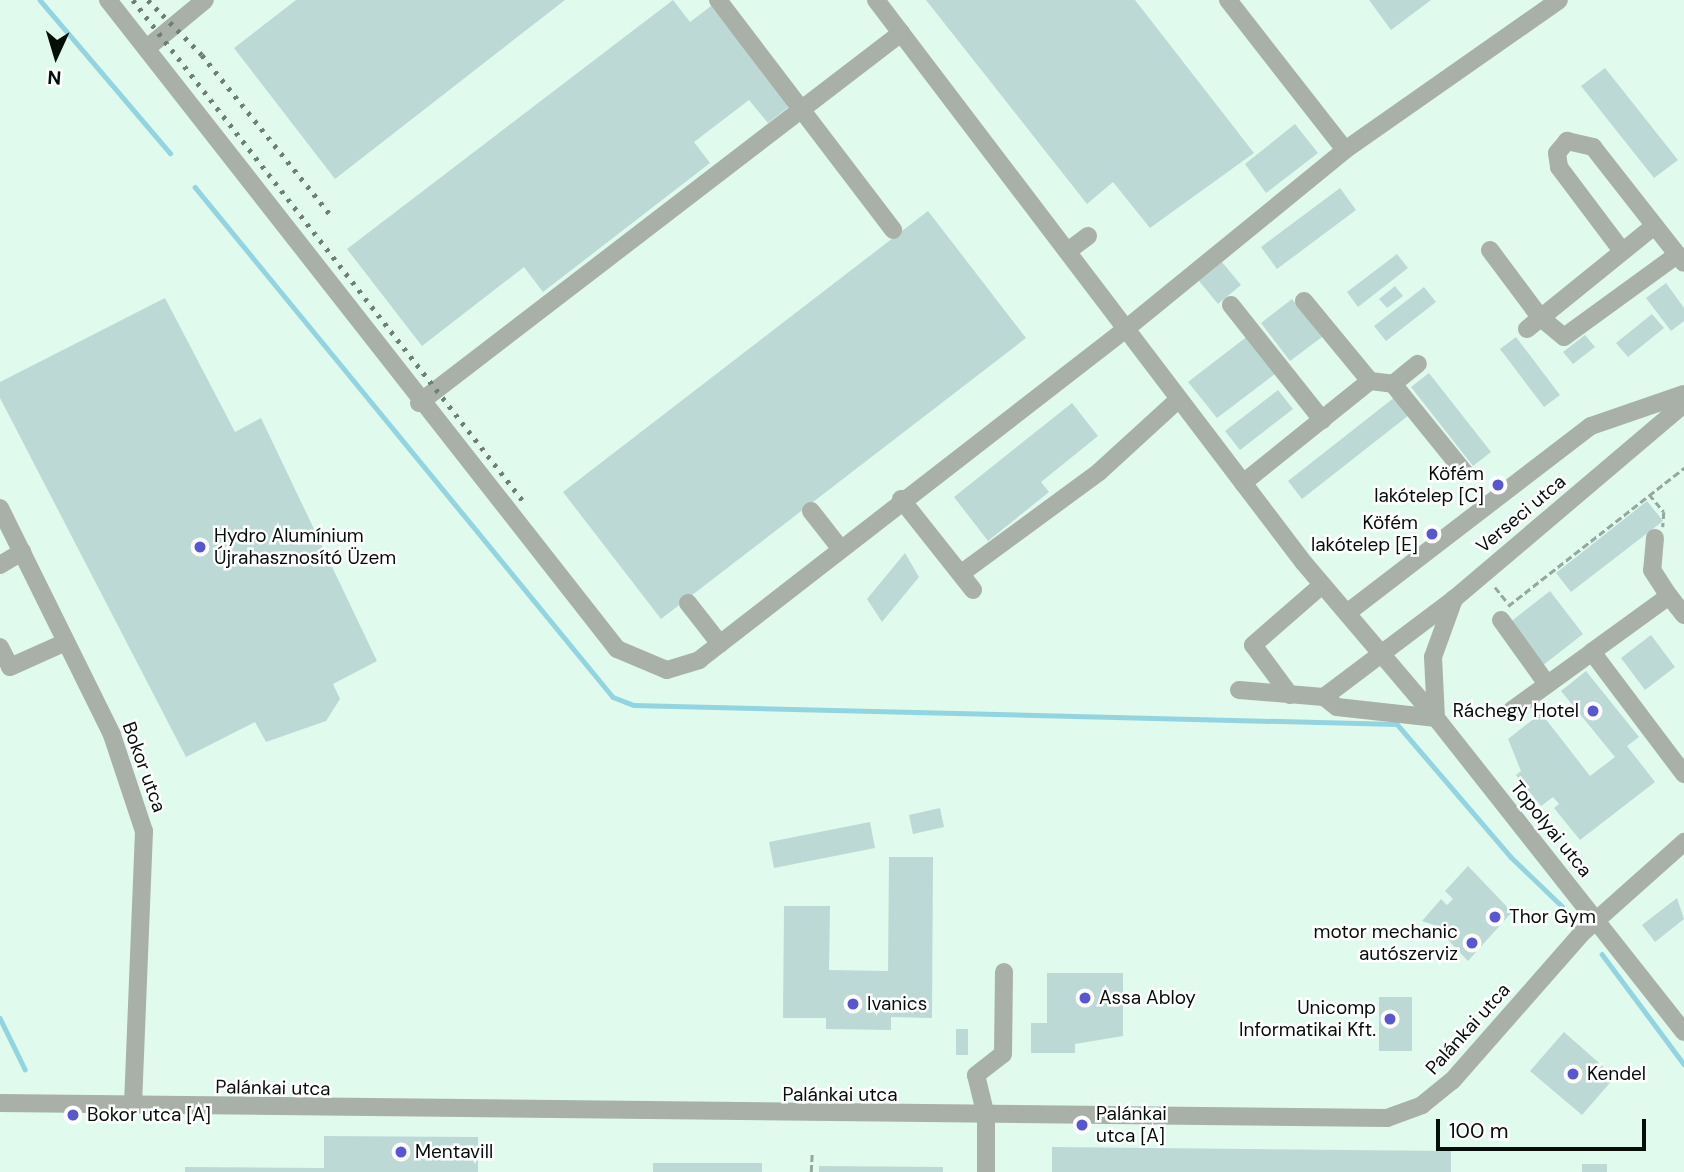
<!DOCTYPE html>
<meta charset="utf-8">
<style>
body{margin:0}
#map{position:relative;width:1684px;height:1172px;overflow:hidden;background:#e0faee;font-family:"DM Sans",sans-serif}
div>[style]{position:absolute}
.stream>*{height:4.5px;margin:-2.25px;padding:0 2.25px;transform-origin:2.25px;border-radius:2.25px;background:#93d4e1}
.building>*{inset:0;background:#bcd9d6}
.path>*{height:2.5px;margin-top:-1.25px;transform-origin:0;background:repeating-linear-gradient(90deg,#94a89f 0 7px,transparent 0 10.5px)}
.minor>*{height:18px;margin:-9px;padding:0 9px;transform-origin:9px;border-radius:9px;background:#a8b0a8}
.rail>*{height:4.5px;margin-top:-2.25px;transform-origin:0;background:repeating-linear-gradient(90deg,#6e7f77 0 3.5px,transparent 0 10.5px)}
.dots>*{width:19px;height:19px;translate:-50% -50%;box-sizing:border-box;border:4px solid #fff;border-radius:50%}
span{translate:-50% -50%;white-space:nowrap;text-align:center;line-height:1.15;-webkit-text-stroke:5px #fff;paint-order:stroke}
.poi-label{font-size:19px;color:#060e0a}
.right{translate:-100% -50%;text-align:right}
.left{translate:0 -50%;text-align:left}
.street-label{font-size:19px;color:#060e0a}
.north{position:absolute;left:21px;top:21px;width:70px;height:70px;-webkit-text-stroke:5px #fff;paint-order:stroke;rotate:184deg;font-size:19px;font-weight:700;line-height:28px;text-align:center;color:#060e0a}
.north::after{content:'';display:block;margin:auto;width:24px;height:32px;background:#060e0a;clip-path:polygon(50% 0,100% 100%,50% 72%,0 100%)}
.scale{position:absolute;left:1436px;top:1119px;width:210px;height:32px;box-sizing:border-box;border:4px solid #060e0a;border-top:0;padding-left:9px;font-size:21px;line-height:24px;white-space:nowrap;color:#060e0a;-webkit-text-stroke:5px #fff;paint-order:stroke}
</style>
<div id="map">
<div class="stream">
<div style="left:40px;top:0;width:201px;rotate:49.6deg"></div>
<div style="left:195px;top:187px;width:659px;rotate:50.66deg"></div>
<div style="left:613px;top:697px;width:22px;rotate:21deg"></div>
<div style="left:634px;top:705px;width:763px;rotate:1.43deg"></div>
<div style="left:1397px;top:724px;width:175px;rotate:49.4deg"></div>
<div style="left:1511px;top:857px;width:71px;rotate:43.9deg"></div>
<div style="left:1602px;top:954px;width:137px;rotate:53.3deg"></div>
<div style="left:0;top:1018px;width:57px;rotate:63.9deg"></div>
</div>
<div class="building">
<div style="clip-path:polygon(296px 0,565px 0,335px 179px,234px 48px)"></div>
<div style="clip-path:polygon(673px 0,690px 22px,711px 6px,790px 106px,768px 123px,749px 100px,694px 142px,710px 163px,543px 292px,524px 267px,422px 346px,347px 249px)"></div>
<div style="clip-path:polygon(926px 0,1135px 0,1254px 153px,1150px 228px,1113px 182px,1087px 204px)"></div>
<div style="clip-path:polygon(1369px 0,1431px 0,1391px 30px)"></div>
<div style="clip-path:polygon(1605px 68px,1678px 160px,1654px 178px,1581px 86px)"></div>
<div style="clip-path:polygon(1295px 124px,1318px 153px,1266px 193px,1245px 164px)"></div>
<div style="clip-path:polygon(1340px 188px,1356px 210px,1277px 269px,1261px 247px)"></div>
<div style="clip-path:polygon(928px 211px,1026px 338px,661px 619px,563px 492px)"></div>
<div style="clip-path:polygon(1397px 254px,1408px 268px,1358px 307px,1347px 292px)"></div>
<div style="clip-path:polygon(1222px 262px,1241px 285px,1218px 304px,1199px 281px)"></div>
<div style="clip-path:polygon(1666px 283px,1684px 308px,1684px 321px,1671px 331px,1646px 298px)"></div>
<div style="clip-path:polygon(1395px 286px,1403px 296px,1387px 308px,1379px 299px)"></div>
<div style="clip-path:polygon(1424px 287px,1436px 302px,1386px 341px,1374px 326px)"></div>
<div style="clip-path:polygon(165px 298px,235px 432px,261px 418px,377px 661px,333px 684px,340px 699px,326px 721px,266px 742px,255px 722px,186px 757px,0 398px,0 382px)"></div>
<div style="clip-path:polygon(1292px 299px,1322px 337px,1290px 361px,1261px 323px)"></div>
<div style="clip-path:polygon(1652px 314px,1664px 328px,1628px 357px,1616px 343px)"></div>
<div style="clip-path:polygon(1249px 335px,1279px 371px,1217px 418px,1188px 382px)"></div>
<div style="clip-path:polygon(1585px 335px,1595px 347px,1573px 364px,1563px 352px)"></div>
<div style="clip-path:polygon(1516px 337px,1560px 395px,1544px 407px,1500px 349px)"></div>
<div style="clip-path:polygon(1429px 373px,1491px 452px,1473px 466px,1411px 387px)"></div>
<div style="clip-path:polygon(1278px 390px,1293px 409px,1240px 450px,1225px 431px)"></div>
<div style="clip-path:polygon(1395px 397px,1409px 415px,1302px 499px,1288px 481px)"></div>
<div style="clip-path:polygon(1072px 403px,1098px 436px,1041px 482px,1049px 492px,988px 541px,954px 497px)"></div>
<div style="clip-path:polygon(1647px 501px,1663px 521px,1571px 592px,1556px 573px)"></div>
<div style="clip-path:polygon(905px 553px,919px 577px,882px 622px,867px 599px)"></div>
<div style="clip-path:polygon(1550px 591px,1583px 634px,1542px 666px,1509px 623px)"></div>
<div style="clip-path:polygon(1651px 635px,1675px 667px,1645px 690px,1621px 658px)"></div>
<div style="clip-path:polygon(1586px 671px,1639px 737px,1627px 746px,1655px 782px,1580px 840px,1554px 808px,1559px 804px,1553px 797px,1541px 806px,1516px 775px,1521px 771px,1508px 739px,1541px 713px,1590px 776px,1615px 757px,1561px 691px)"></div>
<div style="clip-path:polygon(940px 808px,944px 827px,913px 834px,909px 815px)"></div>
<div style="clip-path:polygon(870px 822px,875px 848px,774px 868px,769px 842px)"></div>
<div style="clip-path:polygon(889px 857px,933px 857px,932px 1018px,891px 1017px,891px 1030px,826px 1029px,826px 1018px,783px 1018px,784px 906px,830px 906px,829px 970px,888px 971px)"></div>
<div style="clip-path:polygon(1468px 866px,1512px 912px,1468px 961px,1434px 925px,1422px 921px,1441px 899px,1447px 905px,1453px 899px,1445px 891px)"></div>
<div style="clip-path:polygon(1677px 898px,1684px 919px,1655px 942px,1642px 925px)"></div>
<div style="clip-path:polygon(1047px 973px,1123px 973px,1123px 1036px,1075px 1044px,1075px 1053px,1031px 1053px,1031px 1023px,1047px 1023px)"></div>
<div style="clip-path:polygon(1379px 997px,1412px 997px,1412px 1051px,1379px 1051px)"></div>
<div style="clip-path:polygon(956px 1029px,968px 1029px,968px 1055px,956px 1055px)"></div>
<div style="clip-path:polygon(1564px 1032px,1615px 1077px,1582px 1115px,1530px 1071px)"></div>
<div style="clip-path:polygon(324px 1136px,478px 1137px,478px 1172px,185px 1172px,185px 1167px,324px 1168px)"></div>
<div style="clip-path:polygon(1052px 1147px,1451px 1151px,1451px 1172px,1052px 1172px)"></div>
<div style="clip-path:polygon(653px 1163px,762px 1163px,762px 1172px,653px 1172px)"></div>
<div style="clip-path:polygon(1582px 1164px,1607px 1164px,1607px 1172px,1582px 1172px)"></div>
<div style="clip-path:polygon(819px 1166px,943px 1167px,943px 1172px,819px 1172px)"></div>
</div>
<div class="path">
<div style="left:1649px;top:494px;width:23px;rotate:50deg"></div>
<div style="left:1664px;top:512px;width:15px;rotate:94deg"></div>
<div style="left:1495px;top:587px;width:21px;rotate:51deg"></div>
<div style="left:1508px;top:606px;width:224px;rotate:-38.1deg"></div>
<div style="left:811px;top:1172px;width:20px;rotate:-87deg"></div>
</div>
<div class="minor">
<div style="left:108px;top:0;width:825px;rotate:51.89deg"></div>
<div style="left:617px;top:649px;width:54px;rotate:22.8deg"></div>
<div style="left:667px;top:670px;width:34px;rotate:-17deg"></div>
<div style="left:699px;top:660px;width:542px;rotate:-37.8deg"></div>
<div style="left:1127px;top:328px;width:281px;rotate:-39.2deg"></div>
<div style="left:1345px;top:150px;width:261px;rotate:-35deg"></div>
<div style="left:718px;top:0;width:289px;rotate:52.7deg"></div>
<div style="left:876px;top:0;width:707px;rotate:52.76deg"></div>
<div style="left:1304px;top:563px;width:204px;rotate:49.6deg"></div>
<div style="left:1436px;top:718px;width:400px;rotate:51.7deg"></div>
<div style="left:1228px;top:0;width:190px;rotate:52deg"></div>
<div style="left:147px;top:48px;width:75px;rotate:-39.6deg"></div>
<div style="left:1490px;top:250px;width:84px;rotate:53.3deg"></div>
<div style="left:1540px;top:317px;width:31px;rotate:40deg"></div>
<div style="left:1564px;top:337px;width:140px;rotate:-36deg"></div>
<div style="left:1068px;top:251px;width:25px;rotate:-37deg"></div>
<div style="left:1622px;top:251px;width:105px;rotate:-126.9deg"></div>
<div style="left:1559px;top:167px;width:14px;rotate:-98deg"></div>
<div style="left:1557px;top:153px;width:16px;rotate:-50deg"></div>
<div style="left:1567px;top:141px;width:27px;rotate:13deg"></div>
<div style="left:1593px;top:147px;width:147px;rotate:51.9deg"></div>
<div style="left:1304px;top:301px;width:104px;rotate:50.5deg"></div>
<div style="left:1231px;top:305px;width:147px;rotate:51.6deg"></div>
<div style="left:1527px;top:329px;width:164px;rotate:-39deg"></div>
<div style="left:1393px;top:384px;width:114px;rotate:51deg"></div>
<div style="left:419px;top:403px;width:608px;rotate:-37.51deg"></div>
<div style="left:1243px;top:483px;width:163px;rotate:-38.8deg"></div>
<div style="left:1370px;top:381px;width:23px;rotate:7deg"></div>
<div style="left:1393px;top:384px;width:32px;rotate:-39deg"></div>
<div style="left:901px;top:499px;width:116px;rotate:51.6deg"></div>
<div style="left:0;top:508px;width:253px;rotate:63.7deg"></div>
<div style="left:112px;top:735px;width:101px;rotate:71.6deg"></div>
<div style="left:144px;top:831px;width:275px;rotate:92.3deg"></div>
<div style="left:811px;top:511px;width:47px;rotate:51.9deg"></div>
<div style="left:1655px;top:538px;width:32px;rotate:95deg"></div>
<div style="left:1652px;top:570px;width:31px;rotate:57deg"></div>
<div style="left:0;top:565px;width:26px;rotate:-31deg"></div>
<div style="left:963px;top:572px;width:169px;rotate:-36.3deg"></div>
<div style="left:1099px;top:472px;width:108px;rotate:-42.4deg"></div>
<div style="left:688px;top:603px;width:52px;rotate:52deg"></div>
<div style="left:1347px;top:613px;width:307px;rotate:-37.5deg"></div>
<div style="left:1591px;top:426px;width:98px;rotate:-19deg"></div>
<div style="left:1684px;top:615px;width:24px;rotate:-128deg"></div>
<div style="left:1669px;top:596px;width:95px;rotate:144deg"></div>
<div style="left:1592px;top:652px;width:153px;rotate:53deg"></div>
<div style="left:1501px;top:620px;width:79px;rotate:54.3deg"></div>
<div style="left:0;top:647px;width:22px;rotate:63deg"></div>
<div style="left:10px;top:667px;width:61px;rotate:-24.1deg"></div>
<div style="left:1239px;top:690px;width:85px;rotate:4.7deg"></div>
<div style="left:1324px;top:697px;width:163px;rotate:-37deg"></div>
<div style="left:1454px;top:599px;width:302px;rotate:-40.3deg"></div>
<div style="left:1290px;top:695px;width:62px;rotate:-126.5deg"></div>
<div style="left:1253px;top:645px;width:91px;rotate:-41deg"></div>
<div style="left:1324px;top:697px;width:16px;rotate:38deg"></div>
<div style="left:1337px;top:707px;width:100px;rotate:6.3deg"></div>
<div style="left:1512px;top:710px;width:99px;rotate:-35.9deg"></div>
<div style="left:1436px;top:718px;width:61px;rotate:-92.8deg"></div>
<div style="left:1433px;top:657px;width:62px;rotate:-70.1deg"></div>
<div style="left:0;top:1103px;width:1387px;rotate:0.62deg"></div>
<div style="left:1387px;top:1118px;width:37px;rotate:-20deg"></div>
<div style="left:1422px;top:1105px;width:38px;rotate:-39deg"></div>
<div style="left:1452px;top:1081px;width:197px;rotate:-48.7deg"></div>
<div style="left:1582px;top:933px;width:137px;rotate:-41.7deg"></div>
<div style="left:986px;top:1172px;width:56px;rotate:-90deg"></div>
<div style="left:986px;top:1116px;width:42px;rotate:-103.7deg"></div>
<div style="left:976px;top:1075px;width:34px;rotate:-38deg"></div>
<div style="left:1003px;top:1054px;width:82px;rotate:-89.3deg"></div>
</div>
<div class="rail">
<div style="left:133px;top:0;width:636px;rotate:52.09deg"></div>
<div style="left:148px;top:0;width:77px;rotate:45.5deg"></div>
<div style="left:202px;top:55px;width:203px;rotate:51.2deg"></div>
</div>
<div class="dots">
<div style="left:1498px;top:485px;background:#5957cf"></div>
<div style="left:1432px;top:534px;background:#5957cf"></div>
<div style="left:200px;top:547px;background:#5957cf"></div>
<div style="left:1593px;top:711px;background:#5957cf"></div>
<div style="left:1495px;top:917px;background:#5957cf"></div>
<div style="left:1472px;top:943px;background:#5957cf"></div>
<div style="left:1085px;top:998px;background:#5957cf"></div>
<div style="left:853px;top:1004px;background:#5957cf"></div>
<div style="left:1390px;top:1019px;background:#5957cf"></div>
<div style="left:1573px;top:1074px;background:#5957cf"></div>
<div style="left:73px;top:1115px;background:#5957cf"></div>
<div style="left:1082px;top:1125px;background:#5957cf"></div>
<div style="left:401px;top:1152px;background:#5957cf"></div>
</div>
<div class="poi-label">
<span class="right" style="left:1484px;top:485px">Köfém<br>lakótelep [C]</span>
<span class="right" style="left:1418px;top:534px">Köfém<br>lakótelep [E]</span>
<span class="left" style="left:214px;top:547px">Hydro Alumínium<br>Újrahasznosító Üzem</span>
<span class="right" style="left:1579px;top:711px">Ráchegy Hotel</span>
<span class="left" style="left:1509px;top:917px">Thor Gym</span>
<span class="right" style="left:1458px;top:943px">motor mechanic<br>autószerviz</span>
<span class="left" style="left:1099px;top:998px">Assa Abloy</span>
<span class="left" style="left:867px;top:1004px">Ivanics</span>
<span class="right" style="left:1376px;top:1019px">Unicomp<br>Informatikai Kft.</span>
<span class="left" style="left:1587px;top:1074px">Kendel</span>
<span class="left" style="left:1096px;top:1125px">Palánkai<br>utca [A]</span>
<span class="left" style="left:87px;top:1115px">Bokor utca [A]</span>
<span class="left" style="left:415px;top:1152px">Mentavill</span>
</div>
<div class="street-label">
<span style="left:1521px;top:514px;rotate:-40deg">Verseci utca</span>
<span style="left:144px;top:767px;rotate:70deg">Bokor utca</span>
<span style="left:1551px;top:829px;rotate:51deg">Topolyai utca</span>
<span style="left:1468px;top:1029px;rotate:-48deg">Palánkai utca</span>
<span style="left:273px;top:1088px;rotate:1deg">Palánkai utca</span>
<span style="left:840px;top:1095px">Palánkai utca</span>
</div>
<div class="north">N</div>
<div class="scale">100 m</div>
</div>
